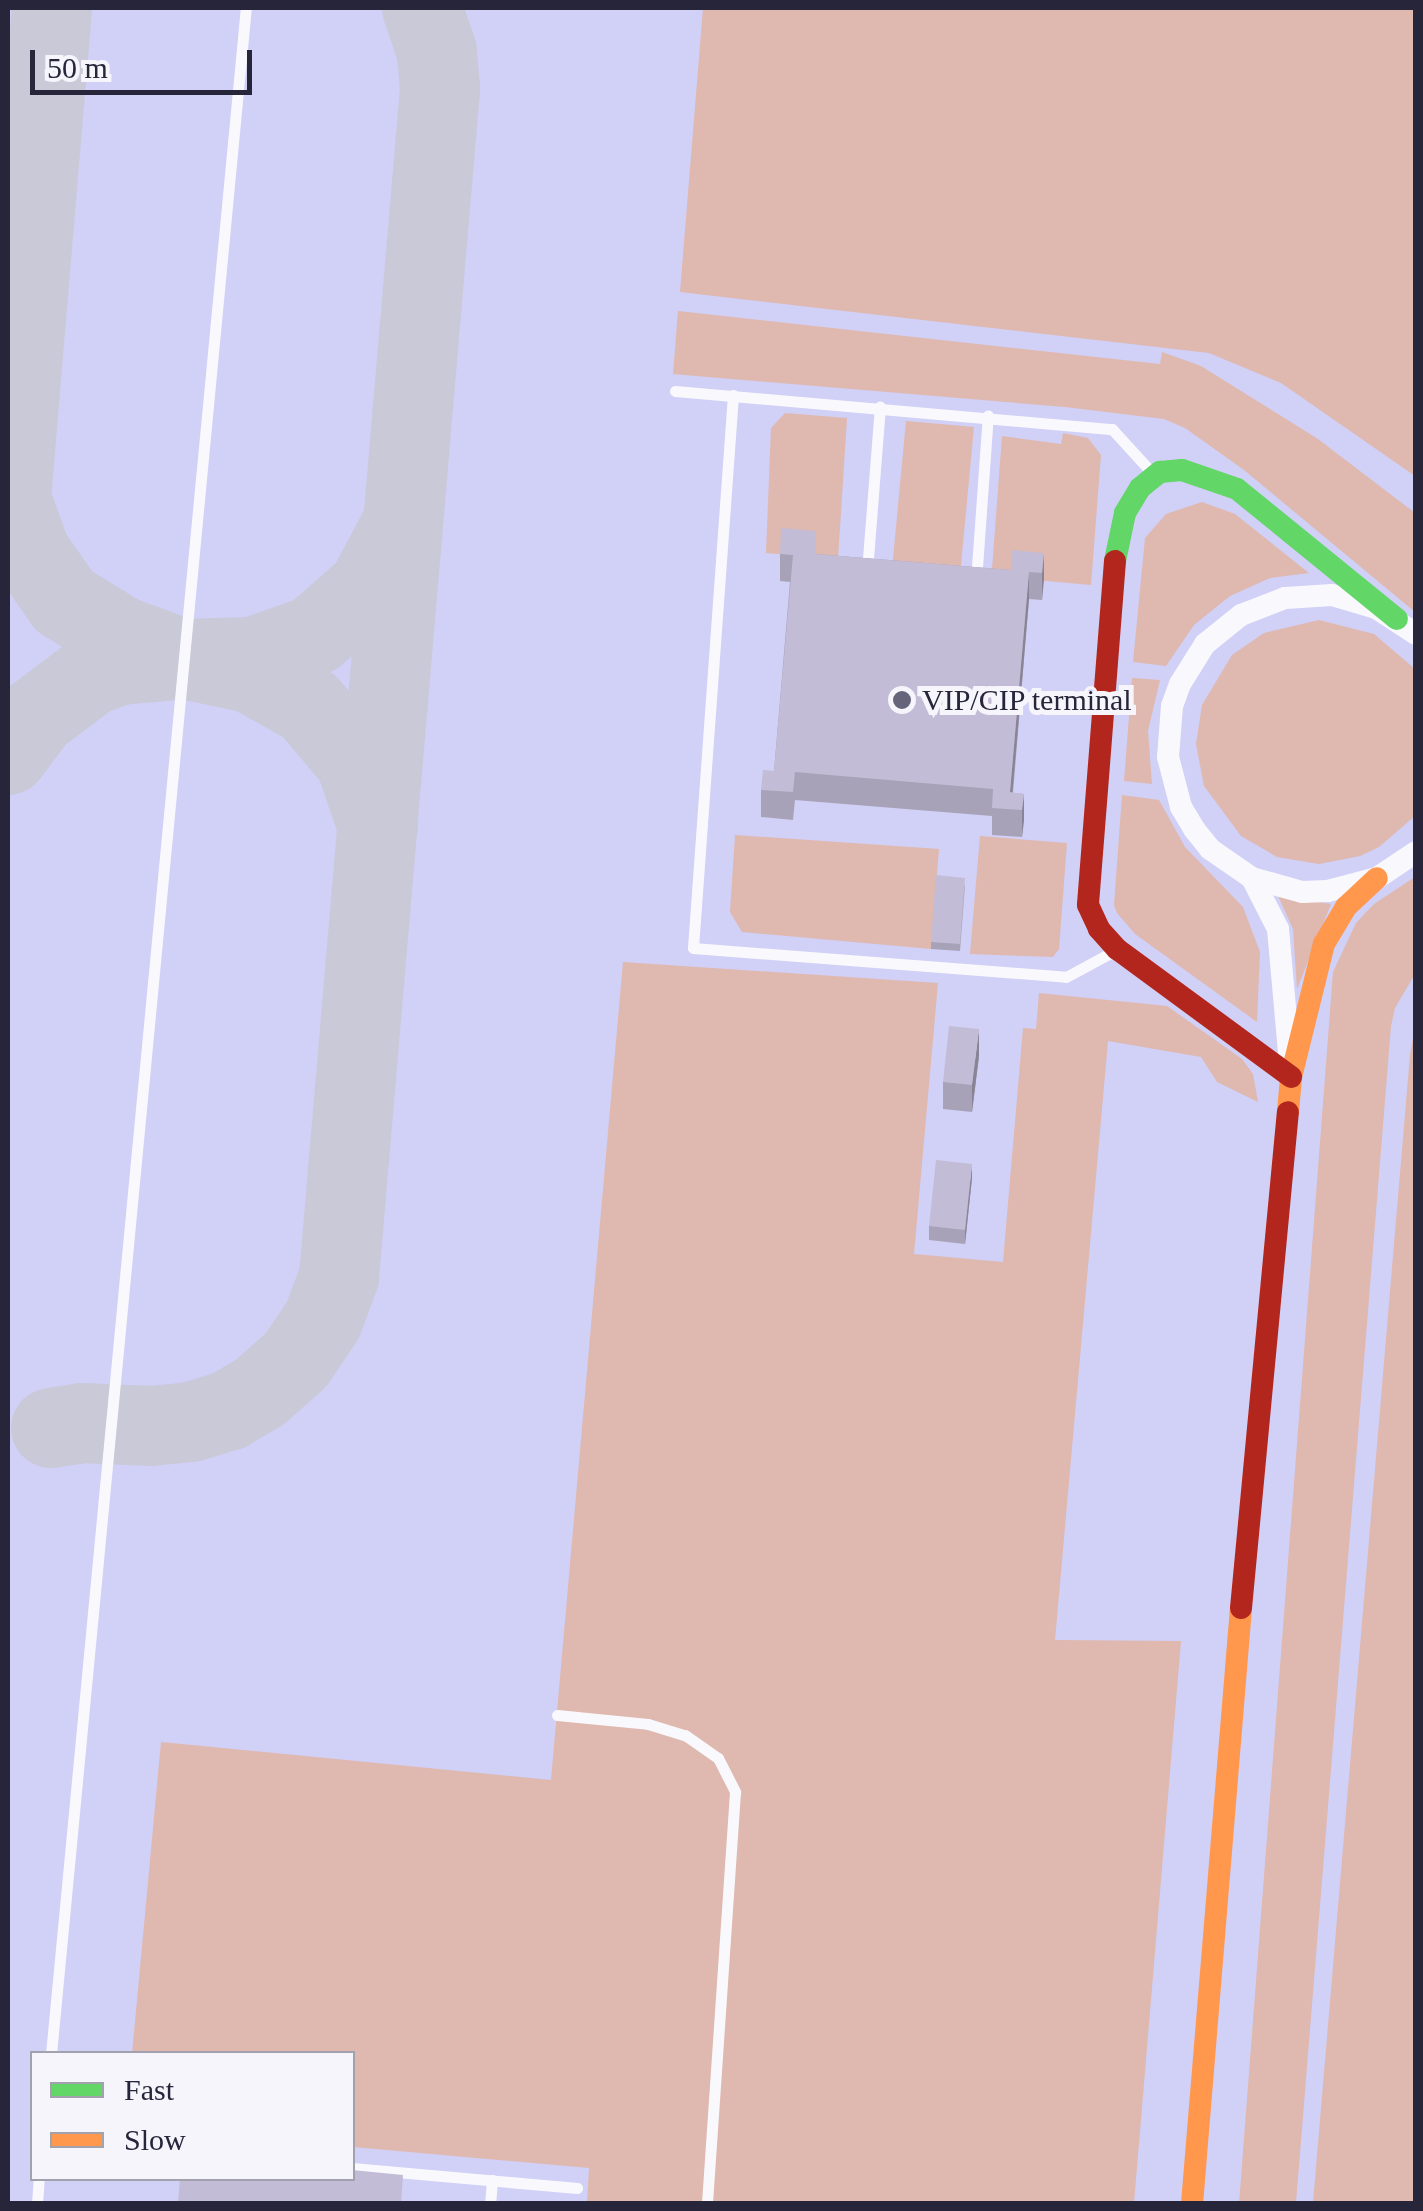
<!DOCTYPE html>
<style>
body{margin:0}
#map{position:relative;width:1423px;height:2211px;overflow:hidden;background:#dadaf2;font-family:"Times New Roman",serif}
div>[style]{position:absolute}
.built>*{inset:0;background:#d1d0f6}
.green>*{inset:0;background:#dfb8af}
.taxiway>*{height:80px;margin:-40px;padding:0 40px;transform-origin:40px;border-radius:40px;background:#c9c9d8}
.lane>*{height:11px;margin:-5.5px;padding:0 5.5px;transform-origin:5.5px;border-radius:5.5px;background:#f9f9fd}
.street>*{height:22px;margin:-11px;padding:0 11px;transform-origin:11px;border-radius:11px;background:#f9f9fd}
.fast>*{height:22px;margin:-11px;padding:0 11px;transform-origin:11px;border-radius:11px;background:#63d668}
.slow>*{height:22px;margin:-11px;padding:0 11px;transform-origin:11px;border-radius:11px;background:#ff974d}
.jam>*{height:22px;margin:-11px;padding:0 11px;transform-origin:11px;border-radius:11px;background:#b3261e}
.wall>*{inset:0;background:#a8a2b8}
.shaded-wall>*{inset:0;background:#888496}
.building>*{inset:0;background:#c3bcd6}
.dots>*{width:28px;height:28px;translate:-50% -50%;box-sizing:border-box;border:5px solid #f5f5fb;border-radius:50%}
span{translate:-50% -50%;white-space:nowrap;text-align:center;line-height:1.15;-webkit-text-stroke:10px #f5f5fb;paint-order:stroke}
.poi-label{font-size:30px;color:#26253a}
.left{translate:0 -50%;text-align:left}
.frame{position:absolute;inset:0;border:10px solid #26253a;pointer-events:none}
.legend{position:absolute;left:30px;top:2051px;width:325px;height:130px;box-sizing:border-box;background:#f5f5fb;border:2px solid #a2a2ae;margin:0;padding:12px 18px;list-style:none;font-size:30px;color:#26253a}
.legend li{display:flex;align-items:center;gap:20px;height:50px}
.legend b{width:50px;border:2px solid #a2a2ae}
.scale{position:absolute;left:30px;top:50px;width:222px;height:45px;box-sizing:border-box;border:5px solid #26253a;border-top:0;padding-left:12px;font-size:30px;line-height:35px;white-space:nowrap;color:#26253a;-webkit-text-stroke:8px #f5f5fb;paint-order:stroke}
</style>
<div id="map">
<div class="built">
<div style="clip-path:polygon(evenodd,8px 8px,1415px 8px,1415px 2203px,8px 2204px,8px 8px,32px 2054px,352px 2054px,352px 2178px,32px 2178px,32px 2054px)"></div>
</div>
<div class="green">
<div style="clip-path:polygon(703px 8px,1415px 8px,1415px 476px,1281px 383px,1209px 353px,680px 292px)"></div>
<div style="clip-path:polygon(678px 311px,1160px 364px,1162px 352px,1201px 366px,1318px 439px,1415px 513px,1415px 612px,1244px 470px,1185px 428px,1164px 419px,1065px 407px,673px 374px)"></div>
<div style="clip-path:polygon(785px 413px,847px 418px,838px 559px,766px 553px,771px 428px)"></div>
<div style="clip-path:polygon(906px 421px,974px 427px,959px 586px,891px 580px)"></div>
<div style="clip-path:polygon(1063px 433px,1088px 438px,1101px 455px,1091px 585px,1013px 578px,990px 596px,1002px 436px,1061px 444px)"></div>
<div style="clip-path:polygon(1202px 502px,1235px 514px,1309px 573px,1270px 578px,1230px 596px,1194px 625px,1166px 666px,1133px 662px,1145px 538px,1166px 514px)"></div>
<div style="clip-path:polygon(1319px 620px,1374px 634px,1415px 669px,1416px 815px,1379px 847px,1360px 856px,1319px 864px,1277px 857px,1241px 836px,1204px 786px,1196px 744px,1202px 705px,1232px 655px,1264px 633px)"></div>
<div style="clip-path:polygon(1132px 678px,1160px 680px,1148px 731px,1152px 784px,1124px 781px)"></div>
<div style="clip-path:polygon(1122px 795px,1159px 800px,1185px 847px,1243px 907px,1260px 952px,1257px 1022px,1135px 934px,1117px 913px,1114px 905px)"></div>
<div style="clip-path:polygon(735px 835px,939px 849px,931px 949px,742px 932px,730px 912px)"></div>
<div style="clip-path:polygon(980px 836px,1067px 843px,1059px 949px,1053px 957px,970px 954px)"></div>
<div style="clip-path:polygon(1415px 877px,1415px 974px,1395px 1008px,1391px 1026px,1296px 2203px,1239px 2204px,1333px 972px,1356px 923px,1374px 904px)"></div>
<div style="clip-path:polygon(1278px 896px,1331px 904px,1297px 989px,1293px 929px)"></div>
<div style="clip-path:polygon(623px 962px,938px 983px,914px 1254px,1003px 1262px,1023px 1028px,1036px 1029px,1039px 993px,1167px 1006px,1242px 1059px,1253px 1074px,1258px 1102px,1217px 1082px,1201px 1057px,1108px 1041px,1055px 1640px,1181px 1641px,1134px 2203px,587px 2203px,589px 2168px,353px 2147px,352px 2054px,132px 2054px,161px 1742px,551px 1780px)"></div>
<div style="clip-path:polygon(1415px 1027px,1415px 2203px,1313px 2203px,1410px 1055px)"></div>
</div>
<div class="taxiway">
<div style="left:11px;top:498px;width:57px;rotate:70.6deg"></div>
<div style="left:30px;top:552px;width:60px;rotate:55.2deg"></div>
<div style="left:64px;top:601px;width:67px;rotate:31.6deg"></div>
<div style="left:121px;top:636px;width:67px;rotate:20.1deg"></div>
<div style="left:8px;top:534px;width:528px;rotate:-85.22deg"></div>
<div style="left:8px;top:755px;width:49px;rotate:-53.4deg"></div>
<div style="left:37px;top:716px;width:66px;rotate:-37deg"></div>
<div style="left:90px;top:676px;width:33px;rotate:-20deg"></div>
<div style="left:121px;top:665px;width:63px;rotate:-5.4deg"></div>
<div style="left:378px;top:827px;width:71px;rotate:-108.9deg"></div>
<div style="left:355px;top:760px;width:71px;rotate:-130.4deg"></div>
<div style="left:309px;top:706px;width:67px;rotate:-150.4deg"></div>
<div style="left:251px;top:673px;width:68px;rotate:-168.2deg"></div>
<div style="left:184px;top:659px;width:69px;rotate:-1.7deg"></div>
<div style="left:253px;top:657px;width:66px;rotate:-19.5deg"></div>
<div style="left:315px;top:635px;width:71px;rotate:-41.6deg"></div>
<div style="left:368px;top:588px;width:70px;rotate:-62deg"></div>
<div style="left:51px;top:1428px;width:31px;rotate:-9deg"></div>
<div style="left:82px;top:1423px;width:69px;rotate:2.5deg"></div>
<div style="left:151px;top:1426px;width:40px;rotate:-5.7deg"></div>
<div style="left:191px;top:1422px;width:39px;rotate:-17deg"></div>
<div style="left:228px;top:1411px;width:37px;rotate:-31deg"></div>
<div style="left:260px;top:1392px;width:48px;rotate:-41.6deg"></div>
<div style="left:296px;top:1360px;width:48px;rotate:-56deg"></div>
<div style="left:323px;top:1320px;width:46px;rotate:-69.6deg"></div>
<div style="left:339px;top:1277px;width:1193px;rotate:-85.14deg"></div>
<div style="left:440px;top:88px;width:36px;rotate:-95deg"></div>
<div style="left:437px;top:52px;width:46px;rotate:-108.8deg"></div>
</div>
<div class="lane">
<div style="left:675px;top:391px;width:439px;rotate:5deg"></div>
<div style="left:1112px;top:429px;width:62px;rotate:47.6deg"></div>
<div style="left:733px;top:395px;width:554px;rotate:94.14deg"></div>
<div style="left:693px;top:948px;width:374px;rotate:4.4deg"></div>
<div style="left:1066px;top:977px;width:55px;rotate:-28.4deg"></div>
<div style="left:867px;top:571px;width:165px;rotate:-85.5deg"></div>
<div style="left:976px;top:581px;width:166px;rotate:-85.9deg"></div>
<div style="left:557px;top:1715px;width:91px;rotate:5.6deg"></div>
<div style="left:648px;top:1724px;width:39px;rotate:17deg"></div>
<div style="left:685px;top:1735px;width:40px;rotate:34.9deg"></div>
<div style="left:718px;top:1758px;width:38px;rotate:63deg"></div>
<div style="left:735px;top:1792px;width:413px;rotate:93.9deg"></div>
<div style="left:51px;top:2054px;width:2055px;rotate:-84.56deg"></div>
<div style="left:352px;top:2168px;width:226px;rotate:5.1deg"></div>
<div style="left:37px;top:2204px;width:26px;rotate:-86deg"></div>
<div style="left:490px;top:2204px;width:24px;rotate:-85deg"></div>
</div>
<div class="street">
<div style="left:1416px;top:634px;width:48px;rotate:-147deg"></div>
<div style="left:1376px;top:608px;width:46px;rotate:-163.5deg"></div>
<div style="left:1332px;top:595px;width:47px;rotate:176.3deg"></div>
<div style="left:1285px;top:598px;width:47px;rotate:158.9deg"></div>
<div style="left:1241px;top:615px;width:46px;rotate:141.1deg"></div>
<div style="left:1205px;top:644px;width:47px;rotate:122deg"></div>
<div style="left:1180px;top:684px;width:23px;rotate:110deg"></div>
<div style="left:1172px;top:706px;width:51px;rotate:94.5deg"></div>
<div style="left:1168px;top:757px;width:52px;rotate:75.4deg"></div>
<div style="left:1181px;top:807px;width:26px;rotate:59deg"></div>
<div style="left:1194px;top:829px;width:26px;rotate:51deg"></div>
<div style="left:1210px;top:849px;width:51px;rotate:34.6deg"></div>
<div style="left:1252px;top:878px;width:52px;rotate:15.6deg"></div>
<div style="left:1302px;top:892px;width:26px;rotate:-2deg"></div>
<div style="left:1328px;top:891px;width:51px;rotate:-14.9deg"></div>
<div style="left:1377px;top:878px;width:47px;rotate:-33.7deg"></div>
<div style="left:1252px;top:878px;width:57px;rotate:63deg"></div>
<div style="left:1278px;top:929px;width:123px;rotate:84.9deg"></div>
</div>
<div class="fast">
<div style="left:1115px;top:561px;width:49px;rotate:-78.2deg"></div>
<div style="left:1125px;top:513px;width:29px;rotate:-59deg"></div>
<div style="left:1140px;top:488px;width:26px;rotate:-39deg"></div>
<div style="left:1160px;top:472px;width:22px;rotate:-5deg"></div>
<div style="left:1182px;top:470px;width:58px;rotate:19.1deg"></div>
<div style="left:1237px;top:489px;width:206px;rotate:39.1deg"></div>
</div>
<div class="slow">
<div style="left:1288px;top:1112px;width:35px;rotate:-85deg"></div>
<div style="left:1291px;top:1077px;width:137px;rotate:-76.1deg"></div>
<div style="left:1324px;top:944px;width:43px;rotate:-59.3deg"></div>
<div style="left:1346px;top:907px;width:42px;rotate:-43.1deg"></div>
<div style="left:1192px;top:2204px;width:598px;rotate:-85.3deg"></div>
</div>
<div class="jam">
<div style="left:1115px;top:561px;width:345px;rotate:94.5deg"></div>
<div style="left:1088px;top:905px;width:26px;rotate:65deg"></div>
<div style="left:1099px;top:929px;width:27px;rotate:48deg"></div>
<div style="left:1117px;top:949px;width:216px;rotate:36.3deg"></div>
<div style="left:1241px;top:1608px;width:498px;rotate:-84.6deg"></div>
</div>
<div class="wall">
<div style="clip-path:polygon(1044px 553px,1042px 600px,1029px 599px,1013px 793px,1024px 794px,1022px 837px,992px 835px,992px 816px,795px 800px,793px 820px,761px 817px,761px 790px,774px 771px,790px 582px,780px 581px,780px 554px,816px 554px,1011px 570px)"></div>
<div style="clip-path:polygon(965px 885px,960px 951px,931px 949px,931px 942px)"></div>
<div style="clip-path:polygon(979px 1056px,972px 1112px,943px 1109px,943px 1082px)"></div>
<div style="clip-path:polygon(972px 1178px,965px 1244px,929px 1240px,929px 1226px)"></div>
</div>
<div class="shaded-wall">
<div style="clip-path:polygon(1044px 553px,1044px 580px,1042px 600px,1042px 573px)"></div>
<div style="clip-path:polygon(1029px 572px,1029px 599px,1011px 809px,1010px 792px)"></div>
<div style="clip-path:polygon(1024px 794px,1024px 821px,1022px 837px,1022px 810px)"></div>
<div style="clip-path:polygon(979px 1029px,979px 1056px,972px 1112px,972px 1085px)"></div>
<div style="clip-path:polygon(972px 1164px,972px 1178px,965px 1244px,965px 1230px)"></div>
</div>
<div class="building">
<div style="clip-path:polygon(781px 528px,816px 531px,815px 554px,1011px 570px,1012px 550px,1044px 553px,1042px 573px,1029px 572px,1010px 792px,1024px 794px,1022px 810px,992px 808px,993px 789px,795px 772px,793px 792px,761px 790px,763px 770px,774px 771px,793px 555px,780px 554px)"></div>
<div style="clip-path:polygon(936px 875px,965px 878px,960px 944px,931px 942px)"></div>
<div style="clip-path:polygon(949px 1026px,979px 1029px,972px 1085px,943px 1082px)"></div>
<div style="clip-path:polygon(936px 1160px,972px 1164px,965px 1230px,929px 1226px)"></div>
<div style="clip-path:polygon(352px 2170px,403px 2175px,401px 2204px,178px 2204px,180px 2178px,352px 2178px)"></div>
</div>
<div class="dots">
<div style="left:902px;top:700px;background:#65647a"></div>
</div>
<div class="poi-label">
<span class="left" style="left:922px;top:700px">VIP/CIP terminal</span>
</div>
<div class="frame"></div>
<ul class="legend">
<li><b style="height:12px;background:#63d668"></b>Fast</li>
<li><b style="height:12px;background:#ff974d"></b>Slow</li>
</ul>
<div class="scale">50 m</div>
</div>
